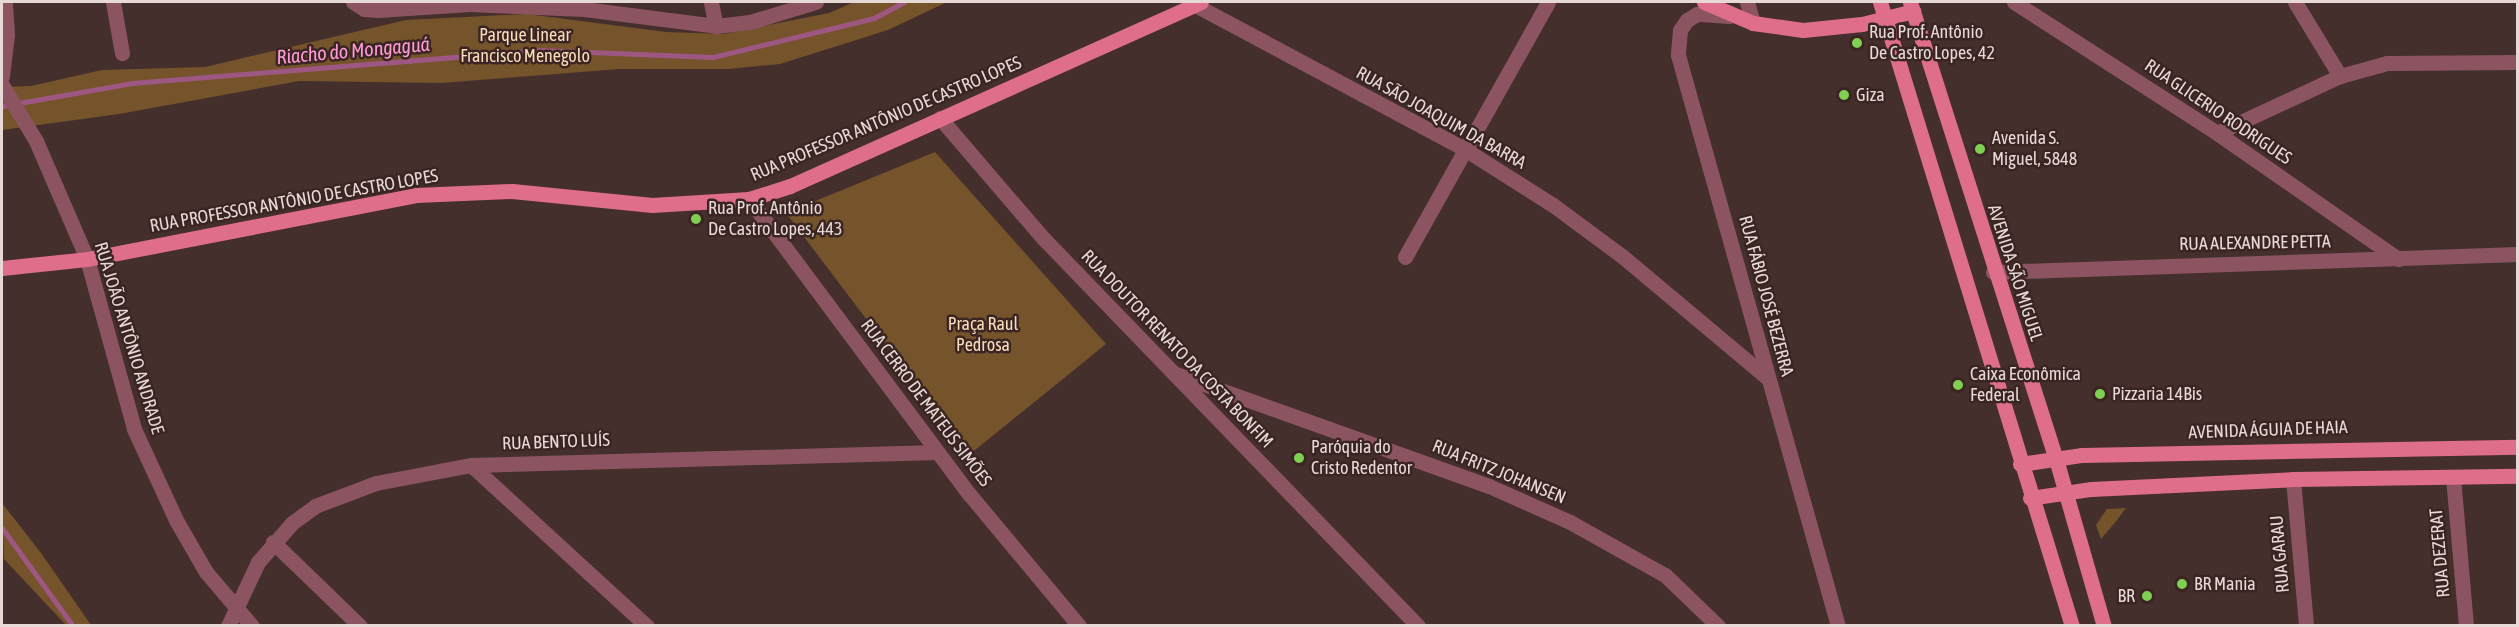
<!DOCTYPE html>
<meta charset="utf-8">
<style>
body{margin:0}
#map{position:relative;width:2519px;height:627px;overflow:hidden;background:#452f2c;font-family:"Asap Condensed",sans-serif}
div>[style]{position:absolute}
.green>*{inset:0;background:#75542b}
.stream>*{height:5px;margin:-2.5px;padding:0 2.5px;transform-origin:2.5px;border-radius:2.5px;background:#9e5782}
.minor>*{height:15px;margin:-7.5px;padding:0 7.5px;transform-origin:7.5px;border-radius:7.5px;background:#8c5461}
.major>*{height:15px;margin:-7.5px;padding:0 7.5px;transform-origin:7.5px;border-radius:7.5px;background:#df6e8b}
.dots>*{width:16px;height:16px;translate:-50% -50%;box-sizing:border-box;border:3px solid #3a2522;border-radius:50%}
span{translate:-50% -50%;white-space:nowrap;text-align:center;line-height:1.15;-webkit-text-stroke:5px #3a2522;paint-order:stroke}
.poi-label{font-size:18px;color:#e7d9d6}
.left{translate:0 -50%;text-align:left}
.right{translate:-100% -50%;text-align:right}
.park-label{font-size:18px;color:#fbddbc}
.street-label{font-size:18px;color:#e7d9d6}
.water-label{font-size:20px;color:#fe9bd7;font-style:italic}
.frame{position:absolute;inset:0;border:3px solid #e7d9d6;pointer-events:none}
</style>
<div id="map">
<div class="green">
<div style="clip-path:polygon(854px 2px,947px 2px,888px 30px,780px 64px,728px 69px,619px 69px,442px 83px,299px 81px,119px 114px,2px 130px,2px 87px,31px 86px,102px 70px,205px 67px,406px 20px,527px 14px,666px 32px,723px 34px,829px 13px)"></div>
<div style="clip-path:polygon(935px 152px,1106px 344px,969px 455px,786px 213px)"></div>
<div style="clip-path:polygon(2px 503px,41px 553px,91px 625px,66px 625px,4px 559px)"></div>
<div style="clip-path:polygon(2126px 508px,2117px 520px,2101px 539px,2096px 525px,2107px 509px)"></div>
</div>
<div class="stream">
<div style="left:2px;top:106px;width:132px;rotate:-10deg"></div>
<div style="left:132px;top:83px;width:408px;rotate:-4.6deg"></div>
<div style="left:539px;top:50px;width:174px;rotate:2.3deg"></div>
<div style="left:713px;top:57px;width:166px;rotate:-13.6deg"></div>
<div style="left:874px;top:18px;width:34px;rotate:-28deg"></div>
<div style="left:2px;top:528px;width:121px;rotate:54.1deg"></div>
</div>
<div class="minor">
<div style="left:113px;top:2px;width:52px;rotate:80deg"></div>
<div style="left:353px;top:2px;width:13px;rotate:32deg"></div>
<div style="left:364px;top:9px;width:14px;rotate:4deg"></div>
<div style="left:378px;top:10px;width:91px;rotate:-3.8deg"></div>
<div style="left:469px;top:4px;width:115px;rotate:2.5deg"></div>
<div style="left:584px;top:9px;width:133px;rotate:7.3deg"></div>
<div style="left:716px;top:26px;width:25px;rotate:-102deg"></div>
<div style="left:1747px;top:2px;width:22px;rotate:74deg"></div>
<div style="left:2014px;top:2px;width:242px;rotate:32.8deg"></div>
<div style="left:2217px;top:133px;width:221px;rotate:34.8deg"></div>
<div style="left:2295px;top:2px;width:87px;rotate:58.7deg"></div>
<div style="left:1195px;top:5px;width:307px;rotate:28.1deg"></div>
<div style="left:1466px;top:150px;width:103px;rotate:32.3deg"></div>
<div style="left:1553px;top:205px;width:86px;rotate:36.5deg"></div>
<div style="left:1622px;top:256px;width:188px;rotate:40deg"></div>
<div style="left:1729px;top:16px;width:32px;rotate:-176deg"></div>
<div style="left:1697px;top:14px;width:12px;rotate:149deg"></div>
<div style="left:1687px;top:20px;width:12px;rotate:125deg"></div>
<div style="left:1680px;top:30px;width:25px;rotate:95deg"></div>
<div style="left:1678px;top:55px;width:593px;rotate:74.35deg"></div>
<div style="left:716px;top:26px;width:34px;rotate:-7deg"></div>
<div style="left:750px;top:22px;width:69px;rotate:-16.9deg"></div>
<div style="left:2px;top:76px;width:42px;rotate:-83.2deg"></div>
<div style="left:7px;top:34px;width:32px;rotate:-94deg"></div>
<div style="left:2px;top:85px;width:66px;rotate:58.7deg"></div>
<div style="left:36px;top:141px;width:129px;rotate:66.6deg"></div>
<div style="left:87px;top:259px;width:176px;rotate:74.5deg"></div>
<div style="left:134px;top:429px;width:100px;rotate:65.2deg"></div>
<div style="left:176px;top:520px;width:60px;rotate:60deg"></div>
<div style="left:206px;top:572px;width:71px;rotate:49.6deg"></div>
<div style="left:940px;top:118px;width:158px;rotate:49.4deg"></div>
<div style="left:1043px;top:238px;width:540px;rotate:45.98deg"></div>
<div style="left:2217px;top:133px;width:136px;rotate:-24.9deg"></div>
<div style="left:2340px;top:76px;width:49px;rotate:-15.5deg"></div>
<div style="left:2387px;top:63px;width:131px;rotate:-0.4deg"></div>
<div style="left:749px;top:199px;width:369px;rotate:53.3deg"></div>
<div style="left:970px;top:495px;width:170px;rotate:50.2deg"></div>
<div style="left:1405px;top:257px;width:292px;rotate:-60.7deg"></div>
<div style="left:1993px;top:272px;width:525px;rotate:-1.96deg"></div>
<div style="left:1176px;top:374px;width:332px;rotate:19.7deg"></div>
<div style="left:1489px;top:486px;width:89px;rotate:24deg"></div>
<div style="left:1570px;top:522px;width:109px;rotate:29.2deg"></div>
<div style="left:1665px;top:575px;width:74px;rotate:43.9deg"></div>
<div style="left:471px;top:465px;width:239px;rotate:42.5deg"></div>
<div style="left:2453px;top:477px;width:150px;rotate:85deg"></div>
<div style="left:2293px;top:479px;width:148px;rotate:84.9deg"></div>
<div style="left:273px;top:542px;width:121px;rotate:44deg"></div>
<div style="left:228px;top:626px;width:71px;rotate:-64.9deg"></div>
<div style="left:258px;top:562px;width:52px;rotate:-48.9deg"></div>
<div style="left:292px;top:523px;width:29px;rotate:-36deg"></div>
<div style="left:315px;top:506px;width:65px;rotate:-20.7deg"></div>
<div style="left:376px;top:483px;width:97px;rotate:-10.7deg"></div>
<div style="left:471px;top:465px;width:466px;rotate:-1.6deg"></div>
</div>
<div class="major">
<div style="left:1704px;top:2px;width:53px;rotate:23.2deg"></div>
<div style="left:1753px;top:23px;width:50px;rotate:8deg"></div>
<div style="left:1803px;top:30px;width:59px;rotate:-5.8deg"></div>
<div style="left:1862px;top:24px;width:53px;rotate:-14.3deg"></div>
<div style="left:1880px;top:2px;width:653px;rotate:72.9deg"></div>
<div style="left:1910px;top:2px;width:480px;rotate:72.3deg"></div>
<div style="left:2056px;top:459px;width:174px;rotate:74deg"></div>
<div style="left:2px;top:268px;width:85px;rotate:-6deg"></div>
<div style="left:87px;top:259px;width:335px;rotate:-11deg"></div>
<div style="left:416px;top:195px;width:96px;rotate:-2.4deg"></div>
<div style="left:512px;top:191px;width:141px;rotate:5.7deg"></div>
<div style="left:652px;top:205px;width:97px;rotate:-3.5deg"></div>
<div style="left:749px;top:199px;width:43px;rotate:-17.6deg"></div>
<div style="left:790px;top:186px;width:450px;rotate:-24.1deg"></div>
<div style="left:2020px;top:464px;width:63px;rotate:-8.3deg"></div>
<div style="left:2082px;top:455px;width:436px;rotate:-1.1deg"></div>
<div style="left:2030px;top:498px;width:62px;rotate:-8.4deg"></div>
<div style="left:2091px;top:489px;width:202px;rotate:-2.8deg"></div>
<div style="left:2293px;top:479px;width:225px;rotate:-0.8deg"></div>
</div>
<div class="dots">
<div style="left:1857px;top:43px;background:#7fd052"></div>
<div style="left:1844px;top:95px;background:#7fd052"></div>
<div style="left:1980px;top:149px;background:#7fd052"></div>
<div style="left:696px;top:219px;background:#7fd052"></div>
<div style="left:1958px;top:385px;background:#7fd052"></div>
<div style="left:2100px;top:394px;background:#7fd052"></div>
<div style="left:1299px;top:458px;background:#7fd052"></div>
<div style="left:2182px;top:584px;background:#7fd052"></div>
<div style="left:2147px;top:596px;background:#7fd052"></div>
</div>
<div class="poi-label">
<span class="left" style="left:1869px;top:43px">Rua Prof. Antônio<br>De Castro Lopes, 42</span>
<span class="left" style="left:1856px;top:95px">Giza</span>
<span class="left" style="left:1992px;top:149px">Avenida S.<br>Miguel, 5848</span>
<span class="left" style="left:708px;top:219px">Rua Prof. Antônio<br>De Castro Lopes, 443</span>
<span class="left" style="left:1970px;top:385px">Caixa Econômica<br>Federal</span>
<span class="left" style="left:2112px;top:394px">Pizzaria 14Bis</span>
<span class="left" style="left:1311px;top:458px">Paróquia do<br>Cristo Redentor</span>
<span class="left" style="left:2194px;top:584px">BR Mania</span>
<span class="right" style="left:2135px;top:596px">BR</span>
</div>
<div class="park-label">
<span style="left:525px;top:46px">Parque Linear<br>Francisco Menegolo</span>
<span style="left:983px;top:335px">Praça Raul<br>Pedrosa</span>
</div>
<div class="street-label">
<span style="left:2218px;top:112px;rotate:34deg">RUA GLICERIO RODRIGUES</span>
<span style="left:1441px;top:118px;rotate:29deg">RUA SÃO JOAQUIM DA BARRA</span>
<span style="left:886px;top:119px;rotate:-23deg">RUA PROFESSOR ANTÔNIO DE CASTRO LOPES</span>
<span style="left:294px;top:201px;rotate:-10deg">RUA PROFESSOR ANTÔNIO DE CASTRO LOPES</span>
<span style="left:2255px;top:243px;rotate:-1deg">RUA ALEXANDRE PETTA</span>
<span style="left:2015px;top:273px;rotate:72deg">AVENIDA SÃO MIGUEL</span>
<span style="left:1766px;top:296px;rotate:75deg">RUA FÁBIO JOSÉ BEZERRA</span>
<span style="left:129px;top:338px;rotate:73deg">RUA JOÃO ANTÔNIO ANDRADE</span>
<span style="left:1177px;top:349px;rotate:46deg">RUA DOUTOR RENATO DA COSTA BONFIM</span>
<span style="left:926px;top:403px;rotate:53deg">RUA CERRO DE MATEUS SIMÕES</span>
<span style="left:2268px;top:430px;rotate:-2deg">AVENIDA ÁGUIA DE HAIA</span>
<span style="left:556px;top:442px;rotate:-2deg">RUA BENTO LUÍS</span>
<span style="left:1499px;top:472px;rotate:22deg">RUA FRITZ JOHANSEN</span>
<span style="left:2440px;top:553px;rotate:-95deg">RUA DEZERAT</span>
<span style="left:2280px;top:554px;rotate:-95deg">RUA GARAU</span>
</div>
<div class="water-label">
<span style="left:353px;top:50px;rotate:-5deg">Riacho do Mongaguá</span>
</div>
<div class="frame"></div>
</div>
